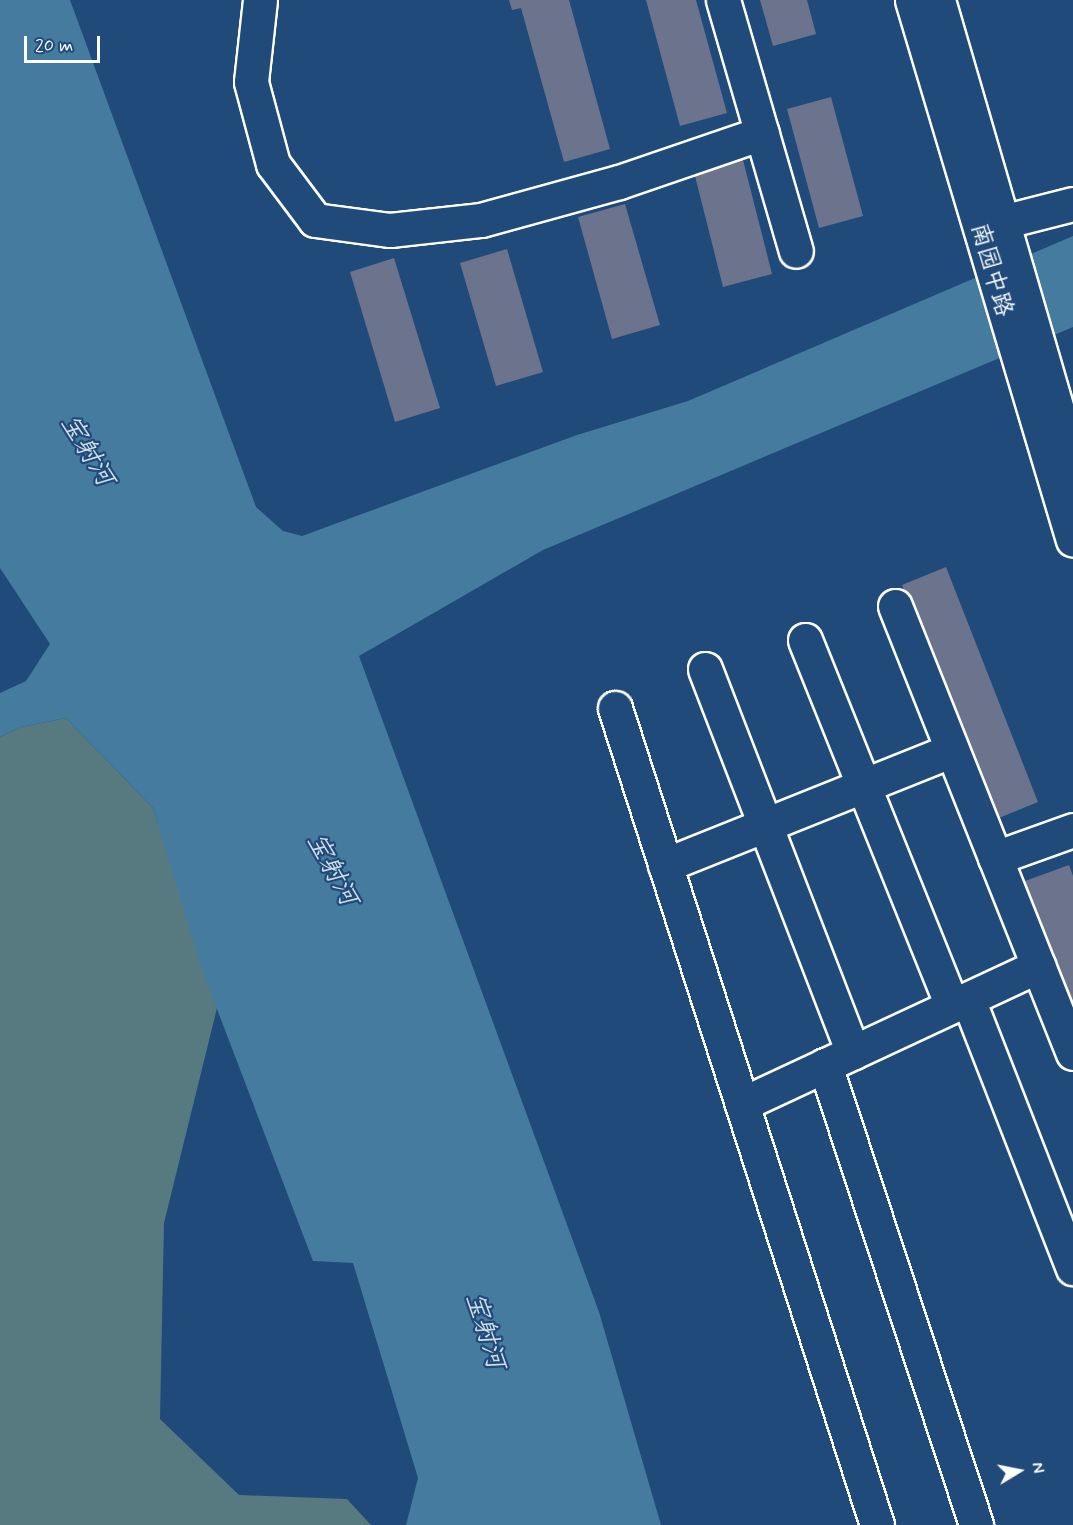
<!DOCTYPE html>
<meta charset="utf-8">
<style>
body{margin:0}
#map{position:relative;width:1073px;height:1525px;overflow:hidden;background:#1f4a7a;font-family:Mynerve,"LXGW WenKai TC",sans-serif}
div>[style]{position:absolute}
.green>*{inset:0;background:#567a80}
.water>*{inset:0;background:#447b9f}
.building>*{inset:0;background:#6b748c}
.roads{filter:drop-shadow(2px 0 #fff) drop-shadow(-2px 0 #fff) drop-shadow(0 2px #fff) drop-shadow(0 -2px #fff)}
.minor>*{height:33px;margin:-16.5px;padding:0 16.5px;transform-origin:16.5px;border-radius:16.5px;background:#1f4a7a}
.major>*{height:33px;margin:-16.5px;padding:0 16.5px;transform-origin:16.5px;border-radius:16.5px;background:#1f4a7a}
span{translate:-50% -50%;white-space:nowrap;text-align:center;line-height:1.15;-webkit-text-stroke:4.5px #1f4a7a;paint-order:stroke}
.street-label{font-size:24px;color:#fff}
.water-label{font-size:26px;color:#d0dee7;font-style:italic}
.north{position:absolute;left:989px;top:1441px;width:60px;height:60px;-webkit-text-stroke:4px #1f4a7a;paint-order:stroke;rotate:80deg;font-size:16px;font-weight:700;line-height:24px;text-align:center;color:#fff}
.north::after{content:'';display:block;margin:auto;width:21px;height:27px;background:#fff;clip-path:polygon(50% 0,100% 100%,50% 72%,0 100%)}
.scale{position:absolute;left:24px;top:36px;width:76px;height:27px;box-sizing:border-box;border:3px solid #fff;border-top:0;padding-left:8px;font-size:18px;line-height:21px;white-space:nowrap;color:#fff;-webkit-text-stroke:4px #1f4a7a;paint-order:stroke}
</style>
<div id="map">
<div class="green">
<div style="clip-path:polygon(66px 718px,153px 808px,217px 1008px,164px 1223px,160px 1419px,239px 1495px,347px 1499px,371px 1525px,0 1525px,0 737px,21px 727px)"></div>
</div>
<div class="water">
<div style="clip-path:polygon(0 0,70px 0,256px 507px,283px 531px,302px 536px,577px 435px,688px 401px,1073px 236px,1073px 327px,543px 550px,359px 656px,599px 1312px,661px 1525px,406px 1525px,418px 1478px,353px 1263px,313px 1261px,201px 967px,153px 808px,66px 718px,21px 727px,0 737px,0 693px,26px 681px,50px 644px,0 568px)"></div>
</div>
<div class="building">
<div style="clip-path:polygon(509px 0,569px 0,610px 149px,564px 162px,521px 8px,512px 10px)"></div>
<div style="clip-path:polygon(646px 0,696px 0,727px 113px,680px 126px)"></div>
<div style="clip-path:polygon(760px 0,807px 0,816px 34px,773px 46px)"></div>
<div style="clip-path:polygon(831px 97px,863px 216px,819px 228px,787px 109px)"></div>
<div style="clip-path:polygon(742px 156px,772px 274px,723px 287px,693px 168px)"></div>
<div style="clip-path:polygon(625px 204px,660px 325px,612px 339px,578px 217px)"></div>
<div style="clip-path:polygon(507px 249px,543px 372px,496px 386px,460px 263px)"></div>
<div style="clip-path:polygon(394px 258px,440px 408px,395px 422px,350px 272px)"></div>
<div style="clip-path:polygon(946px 567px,1038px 802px,994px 820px,902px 585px)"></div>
<div style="clip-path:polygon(1069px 865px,1073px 876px,1073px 1008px,1025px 881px)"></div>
</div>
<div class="roads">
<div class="minor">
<div style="left:260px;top:0;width:82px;rotate:96.3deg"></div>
<div style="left:251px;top:82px;width:85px;rotate:75deg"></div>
<div style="left:273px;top:164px;width:70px;rotate:53.1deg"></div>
<div style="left:315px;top:220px;width:76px;rotate:7.6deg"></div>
<div style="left:390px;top:230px;width:92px;rotate:-6.3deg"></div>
<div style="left:481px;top:220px;width:143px;rotate:-15.4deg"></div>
<div style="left:619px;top:182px;width:151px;rotate:-18.9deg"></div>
<div style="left:723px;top:0;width:261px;rotate:73.8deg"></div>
<div style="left:1002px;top:222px;width:73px;rotate:-14.2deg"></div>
<div style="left:895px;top:606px;width:481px;rotate:68.3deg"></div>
<div style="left:805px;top:640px;width:394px;rotate:68.1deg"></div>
<div style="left:705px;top:669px;width:411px;rotate:68.9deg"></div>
<div style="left:615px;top:708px;width:858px;rotate:72.22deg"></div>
<div style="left:995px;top:858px;width:83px;rotate:-19.7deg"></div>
<div style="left:665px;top:865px;width:309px;rotate:-21.8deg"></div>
<div style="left:968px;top:999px;width:289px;rotate:68.7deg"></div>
<div style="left:825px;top:1065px;width:484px;rotate:71.8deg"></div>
<div style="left:742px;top:1104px;width:327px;rotate:-25deg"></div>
</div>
<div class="major">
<div style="left:912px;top:0;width:563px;rotate:73.4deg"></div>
<div style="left:938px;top:0;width:484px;rotate:73.8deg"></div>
</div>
</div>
<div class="street-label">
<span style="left:991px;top:270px;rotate:74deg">南园中路</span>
</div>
<div class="water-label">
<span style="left:86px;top:451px;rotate:59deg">宝射河</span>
<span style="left:331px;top:870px;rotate:62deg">宝射河</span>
<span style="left:484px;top:1331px;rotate:73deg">宝射河</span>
</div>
<div class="north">N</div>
<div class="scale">20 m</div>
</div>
